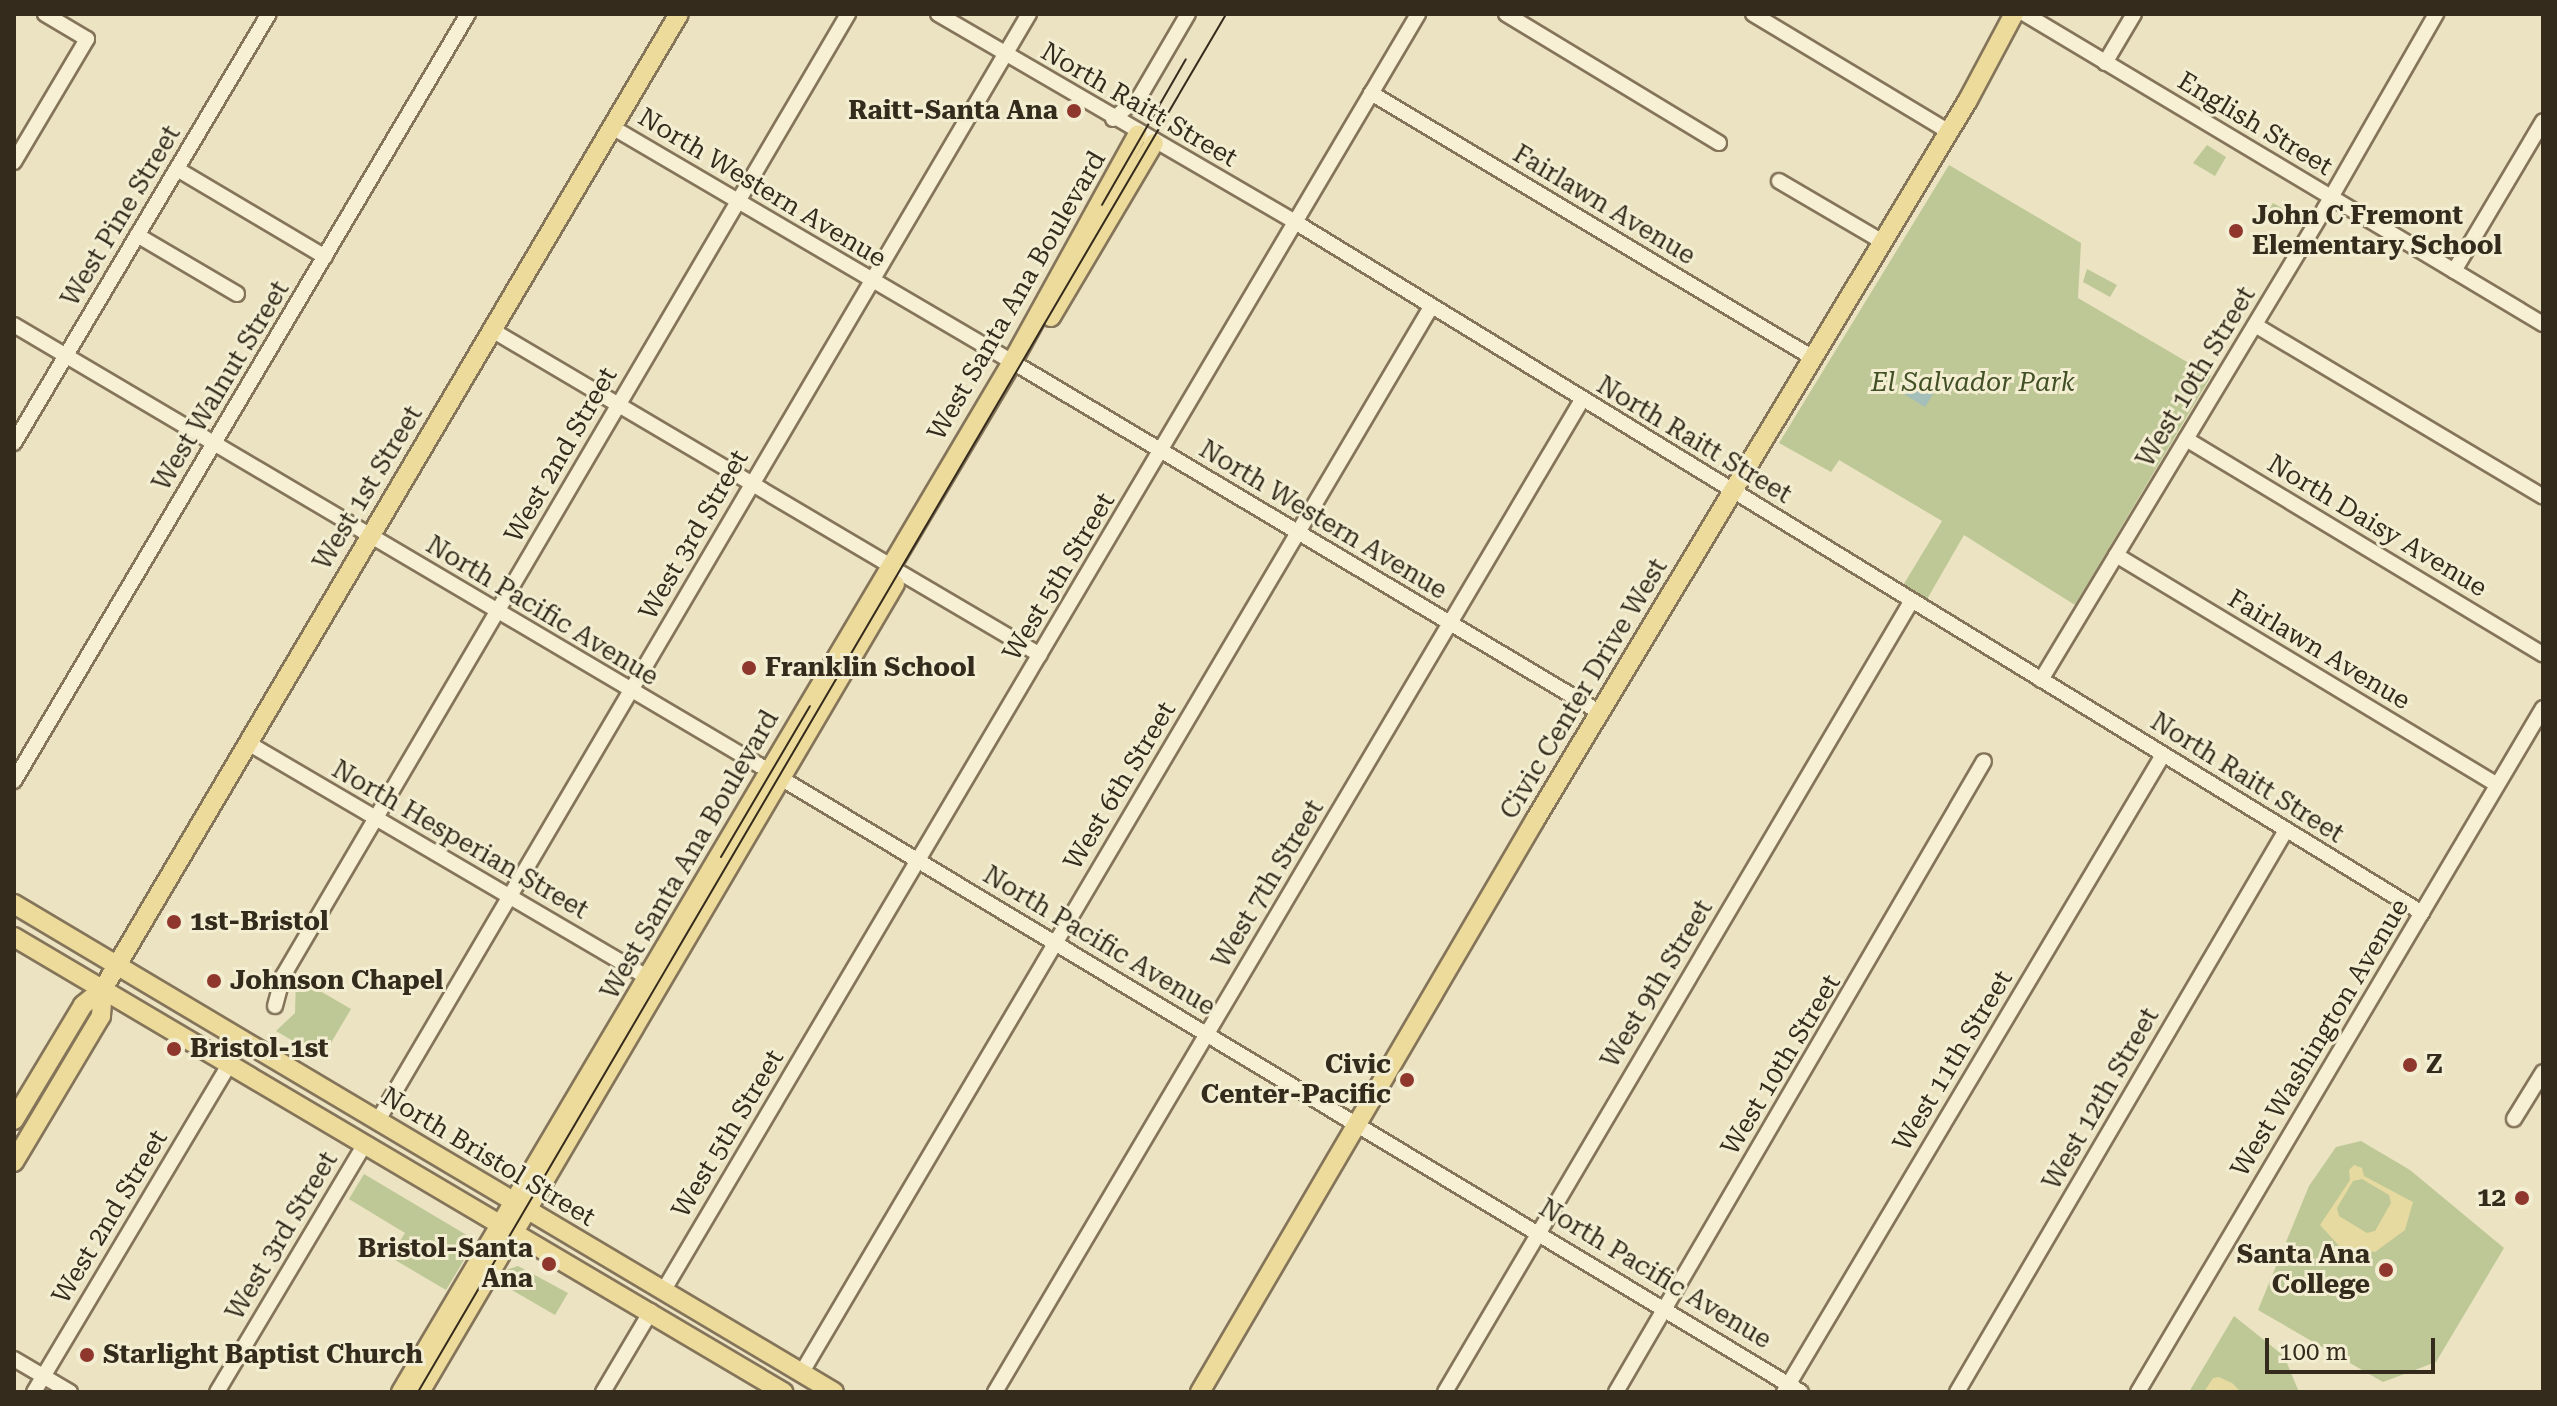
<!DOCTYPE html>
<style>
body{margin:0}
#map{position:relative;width:2557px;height:1406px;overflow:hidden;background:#ebe3c1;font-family:"Roboto Serif",serif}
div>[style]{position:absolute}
.green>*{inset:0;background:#bec896}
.sand>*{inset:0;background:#e6daa0}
.water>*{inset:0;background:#a4beb9}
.roads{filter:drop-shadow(2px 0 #84745a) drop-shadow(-2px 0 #84745a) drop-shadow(0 2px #84745a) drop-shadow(0 -2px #84745a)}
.minor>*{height:14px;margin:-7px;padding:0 7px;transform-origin:7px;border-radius:7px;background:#f7f0d4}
.major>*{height:18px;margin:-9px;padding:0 9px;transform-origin:9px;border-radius:9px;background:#eddb9b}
.tram>*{height:2px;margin:-1px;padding:0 1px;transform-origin:1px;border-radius:1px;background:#342b1d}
.dots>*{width:22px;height:22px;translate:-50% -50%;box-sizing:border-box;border:4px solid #f3edd1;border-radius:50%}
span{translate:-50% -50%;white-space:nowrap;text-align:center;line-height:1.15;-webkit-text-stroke:6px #f3edd1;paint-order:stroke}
.street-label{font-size:26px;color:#342b1d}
.poi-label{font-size:26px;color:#342b1d;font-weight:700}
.right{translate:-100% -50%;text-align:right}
.left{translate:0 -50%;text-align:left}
.park-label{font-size:26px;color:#415025;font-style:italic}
.frame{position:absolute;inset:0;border:16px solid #342b1d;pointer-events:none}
.scale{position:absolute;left:2265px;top:1338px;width:170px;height:36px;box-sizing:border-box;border:4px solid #342b1d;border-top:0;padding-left:10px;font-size:24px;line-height:28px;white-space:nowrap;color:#342b1d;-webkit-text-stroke:6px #f3edd1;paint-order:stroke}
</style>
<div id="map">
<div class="green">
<div style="clip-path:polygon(2207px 145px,2226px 157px,2215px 176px,2193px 163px)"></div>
<div style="clip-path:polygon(1949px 165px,2081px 243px,2078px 298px,2211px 376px,2075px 605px,1964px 535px,1926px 601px,1902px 587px,1942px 521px,1839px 460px,1831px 472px,1779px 443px)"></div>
<div style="clip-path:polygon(2273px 203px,2291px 213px,2285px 224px,2263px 220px)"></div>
<div style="clip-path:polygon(2087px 269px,2117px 285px,2110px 297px,2083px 282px)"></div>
<div style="clip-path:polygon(296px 977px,351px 1009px,322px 1058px,276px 1031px,295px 1013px)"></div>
<div style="clip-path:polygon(2361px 1141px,2410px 1170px,2504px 1248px,2436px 1362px,2383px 1382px,2258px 1310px,2309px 1186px,2336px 1147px)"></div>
<div style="clip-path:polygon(364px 1174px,470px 1237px,473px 1245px,446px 1290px,390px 1257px,405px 1233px,349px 1199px)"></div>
<div style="clip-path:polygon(518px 1266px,568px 1293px,555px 1315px,500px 1283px,506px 1270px)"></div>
<div style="clip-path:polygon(2234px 1316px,2284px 1356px,2299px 1392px,2189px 1392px)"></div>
</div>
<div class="sand">
<div style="clip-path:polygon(evenodd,2354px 1165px,2362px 1168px,2364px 1176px,2413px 1202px,2405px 1230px,2375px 1252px,2341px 1248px,2320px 1225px,2350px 1180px,2349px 1170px,2354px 1165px,2362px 1179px,2389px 1195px,2391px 1203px,2375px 1231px,2367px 1233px,2339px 1216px,2337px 1208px,2353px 1181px,2362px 1179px)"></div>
<div style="clip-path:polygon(2219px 1377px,2232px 1383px,2241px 1392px,2204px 1392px,2213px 1378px)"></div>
</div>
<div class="water">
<div style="clip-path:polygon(1909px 374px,1935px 391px,1925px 407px,1899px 391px)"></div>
</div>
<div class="roads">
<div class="minor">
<div style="left:938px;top:14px;width:413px;rotate:30.2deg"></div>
<div style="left:1295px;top:222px;width:1322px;rotate:31.51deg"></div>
<div style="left:1506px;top:14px;width:249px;rotate:31.2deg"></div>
<div style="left:1753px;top:14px;width:229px;rotate:31deg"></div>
<div style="left:2025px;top:14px;width:604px;rotate:30.9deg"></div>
<div style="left:2105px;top:63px;width:57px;rotate:-59.4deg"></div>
<div style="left:1371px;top:93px;width:515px;rotate:30.94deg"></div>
<div style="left:1113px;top:119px;width:35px;rotate:-40deg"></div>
<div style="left:1140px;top:96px;width:95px;rotate:-59.7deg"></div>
<div style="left:612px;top:127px;width:464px;rotate:30.4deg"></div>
<div style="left:14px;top:162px;width:143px;rotate:-59.3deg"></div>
<div style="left:87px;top:39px;width:49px;rotate:-149.2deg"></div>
<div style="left:177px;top:169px;width:172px;rotate:30.7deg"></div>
<div style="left:1779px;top:181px;width:121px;rotate:30.4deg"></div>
<div style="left:137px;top:235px;width:116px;rotate:30.5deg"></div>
<div style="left:2454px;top:271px;width:174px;rotate:-59.3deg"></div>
<div style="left:14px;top:325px;width:865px;rotate:30.57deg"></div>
<div style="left:759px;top:765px;width:1216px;rotate:31.04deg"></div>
<div style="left:2255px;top:325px;width:335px;rotate:30.8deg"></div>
<div style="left:492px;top:330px;width:464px;rotate:30.6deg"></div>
<div style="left:1021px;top:367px;width:675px;rotate:30.82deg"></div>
<div style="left:2186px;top:439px;width:417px;rotate:31.1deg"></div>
<div style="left:14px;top:443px;width:499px;rotate:-59.3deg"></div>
<div style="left:2116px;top:555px;width:445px;rotate:31.1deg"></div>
<div style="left:901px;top:573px;width:161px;rotate:30.5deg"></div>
<div style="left:2041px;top:680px;width:551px;rotate:-58.96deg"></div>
<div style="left:2325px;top:208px;width:224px;rotate:-60.2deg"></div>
<div style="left:248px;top:743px;width:464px;rotate:30.4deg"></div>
<div style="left:14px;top:781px;width:891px;rotate:-59.38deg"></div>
<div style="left:275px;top:1006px;width:31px;rotate:-75deg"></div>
<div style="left:283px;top:976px;width:1116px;rotate:-59.57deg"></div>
<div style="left:2514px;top:1119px;width:55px;rotate:-58.3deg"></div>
<div style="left:377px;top:1122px;width:1286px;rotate:-59.53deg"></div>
<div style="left:665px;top:1288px;width:1480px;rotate:-59.41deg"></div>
<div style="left:14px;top:1359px;width:65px;rotate:30.5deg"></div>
<div style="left:802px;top:1372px;width:1237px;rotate:-59.43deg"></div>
<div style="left:34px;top:1392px;width:379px;rotate:-59.2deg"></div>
<div style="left:217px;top:1392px;width:287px;rotate:-59.2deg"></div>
<div style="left:603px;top:1392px;width:94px;rotate:-59.3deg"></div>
<div style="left:995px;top:1392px;width:1153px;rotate:-59.39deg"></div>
<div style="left:1445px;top:1392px;width:919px;rotate:-59.47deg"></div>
<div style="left:1616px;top:1392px;width:730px;rotate:-59.75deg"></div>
<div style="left:1784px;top:1392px;width:741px;rotate:-59.25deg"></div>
<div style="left:1957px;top:1392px;width:651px;rotate:-59.65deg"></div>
<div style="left:2138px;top:1392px;width:795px;rotate:-59.37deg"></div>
</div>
<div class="major">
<div style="left:1051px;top:317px;width:202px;rotate:-59.4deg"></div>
<div style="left:14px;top:904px;width:954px;rotate:30.76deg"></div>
<div style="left:14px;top:937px;width:894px;rotate:30.61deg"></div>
<div style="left:14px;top:1120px;width:134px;rotate:-59deg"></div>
<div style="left:83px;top:1005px;width:26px;rotate:-39deg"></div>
<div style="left:103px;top:989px;width:1132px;rotate:-59.43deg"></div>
<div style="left:14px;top:1162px;width:170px;rotate:-59.2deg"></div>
<div style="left:101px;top:1016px;width:27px;rotate:-86deg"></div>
<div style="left:401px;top:1392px;width:1198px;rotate:-59.32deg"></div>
<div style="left:1012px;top:362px;width:260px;rotate:-61.1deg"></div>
<div style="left:420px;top:1392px;width:937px;rotate:-59.55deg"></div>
<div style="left:1200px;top:1392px;width:663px;rotate:-59.64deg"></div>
<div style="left:1535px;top:820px;width:840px;rotate:-58.98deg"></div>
<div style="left:1968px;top:100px;width:98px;rotate:-61.9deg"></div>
</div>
</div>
<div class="tram">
<div style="left:1102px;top:205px;width:168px;rotate:-60.1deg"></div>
<div style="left:721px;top:857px;width:175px;rotate:-59.5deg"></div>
<div style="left:418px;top:1392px;width:1597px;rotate:-59.61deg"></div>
</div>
<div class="dots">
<div style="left:1074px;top:111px;background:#8f362d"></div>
<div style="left:2236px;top:231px;background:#8f362d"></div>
<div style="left:749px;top:668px;background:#8f362d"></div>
<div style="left:174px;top:922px;background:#8f362d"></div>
<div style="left:214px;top:981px;background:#8f362d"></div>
<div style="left:174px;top:1049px;background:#8f362d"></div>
<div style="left:2410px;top:1065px;background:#8f362d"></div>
<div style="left:1407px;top:1080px;background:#8f362d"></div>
<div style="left:2522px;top:1198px;background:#8f362d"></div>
<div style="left:549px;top:1264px;background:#8f362d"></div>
<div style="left:2386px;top:1270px;background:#8f362d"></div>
<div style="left:87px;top:1355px;background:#8f362d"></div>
</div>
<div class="street-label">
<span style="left:1139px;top:105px;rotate:30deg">North Raitt Street</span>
<span style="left:2255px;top:124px;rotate:31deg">English Street</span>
<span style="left:762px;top:188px;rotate:31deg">North Western Avenue</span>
<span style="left:1604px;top:205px;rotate:31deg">Fairlawn Avenue</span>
<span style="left:121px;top:216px;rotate:-59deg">West Pine Street</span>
<span style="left:1017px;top:296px;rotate:-60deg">West Santa Ana Boulevard</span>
<span style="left:2196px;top:377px;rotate:-59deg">West 10th Street</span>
<span style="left:221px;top:386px;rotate:-59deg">West Walnut Street</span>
<span style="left:1694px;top:440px;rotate:31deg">North Raitt Street</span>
<span style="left:561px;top:455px;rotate:-60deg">West 2nd Street</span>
<span style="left:368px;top:488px;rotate:-59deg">West 1st Street</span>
<span style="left:1323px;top:520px;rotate:31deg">North Western Avenue</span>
<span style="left:2377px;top:526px;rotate:31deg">North Daisy Avenue</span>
<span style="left:694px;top:535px;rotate:-60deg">West 3rd Street</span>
<span style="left:1059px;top:577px;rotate:-59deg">West 5th Street</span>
<span style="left:542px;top:611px;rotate:31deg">North Pacific Avenue</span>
<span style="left:2319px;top:650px;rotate:31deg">Fairlawn Avenue</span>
<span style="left:1584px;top:689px;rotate:-59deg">Civic Center Drive West</span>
<span style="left:2247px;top:778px;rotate:32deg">North Raitt Street</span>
<span style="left:1120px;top:786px;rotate:-59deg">West 6th Street</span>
<span style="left:460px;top:840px;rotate:30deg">North Hesperian Street</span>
<span style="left:690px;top:855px;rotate:-60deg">West Santa Ana Boulevard</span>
<span style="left:1268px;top:884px;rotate:-59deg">West 7th Street</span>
<span style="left:1099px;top:941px;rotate:31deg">North Pacific Avenue</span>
<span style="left:1657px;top:984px;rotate:-59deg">West 9th Street</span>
<span style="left:2320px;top:1038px;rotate:-59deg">West Washington Avenue</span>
<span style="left:1953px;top:1061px;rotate:-59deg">West 11th Street</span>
<span style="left:1781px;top:1065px;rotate:-59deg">West 10th Street</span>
<span style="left:2101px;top:1099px;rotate:-60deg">West 12th Street</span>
<span style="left:728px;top:1134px;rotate:-59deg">West 5th Street</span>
<span style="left:488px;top:1157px;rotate:31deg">North Bristol Street</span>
<span style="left:110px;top:1217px;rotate:-59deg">West 2nd Street</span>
<span style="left:282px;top:1236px;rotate:-59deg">West 3rd Street</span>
<span style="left:1655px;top:1274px;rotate:31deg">North Pacific Avenue</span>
</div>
<div class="poi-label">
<span class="right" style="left:1058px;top:111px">Raitt-Santa Ana</span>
<span class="left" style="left:2252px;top:231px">John C Fremont<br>Elementary School</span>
<span class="left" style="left:765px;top:668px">Franklin School</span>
<span class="left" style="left:190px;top:922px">1st-Bristol</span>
<span class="left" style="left:230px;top:981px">Johnson Chapel</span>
<span class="left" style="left:190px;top:1049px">Bristol-1st</span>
<span class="right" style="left:1391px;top:1080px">Civic<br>Center-Pacific</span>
<span class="left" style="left:2426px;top:1065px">Z</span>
<span class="right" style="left:2506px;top:1198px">12</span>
<span class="right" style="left:533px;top:1264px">Bristol-Santa<br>Ana</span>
<span class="right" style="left:2370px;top:1270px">Santa Ana<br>College</span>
<span class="left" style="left:103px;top:1355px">Starlight Baptist Church</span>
</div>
<div class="park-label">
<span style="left:1973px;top:383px">El Salvador Park</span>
</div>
<div class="frame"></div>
<div class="scale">100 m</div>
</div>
